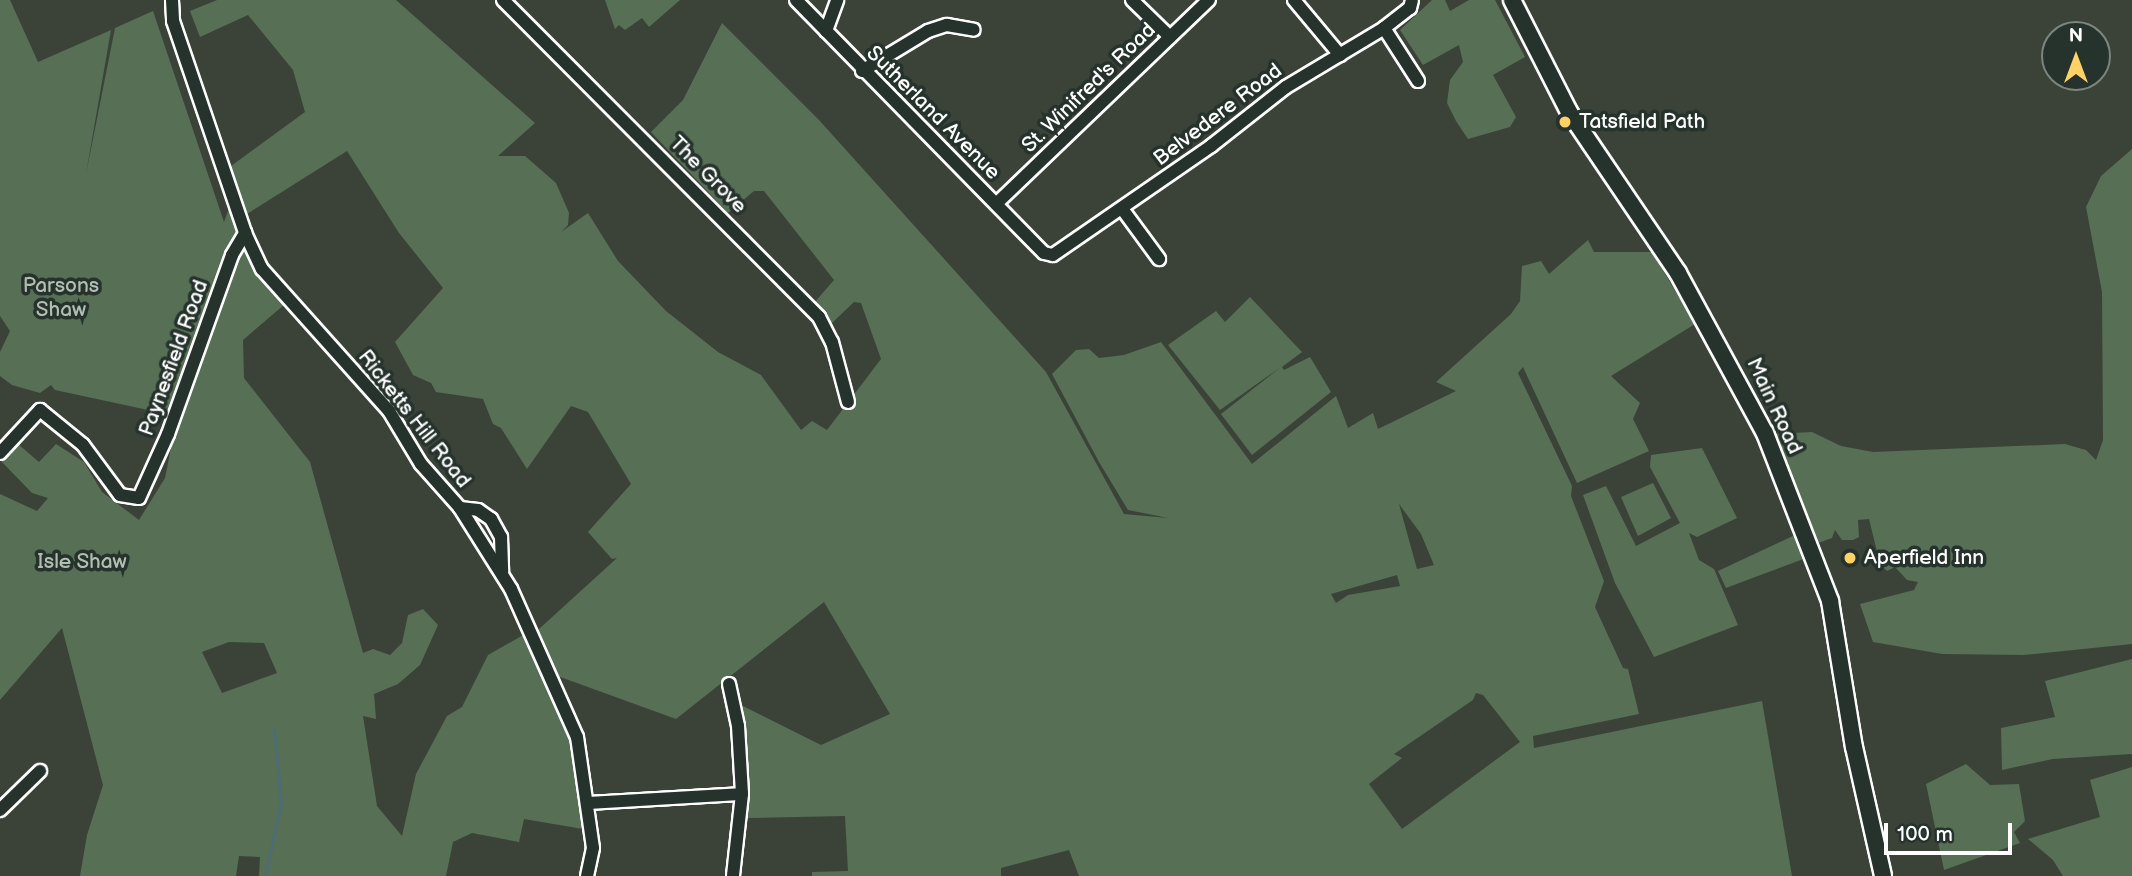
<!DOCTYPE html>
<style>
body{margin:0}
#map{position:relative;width:2132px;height:876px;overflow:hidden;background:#3b4339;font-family:"Balsamiq Sans",sans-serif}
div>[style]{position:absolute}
.green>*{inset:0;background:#566f55}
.stream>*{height:2.5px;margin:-1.25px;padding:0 1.25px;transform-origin:1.25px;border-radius:1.25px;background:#4d6c74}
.roads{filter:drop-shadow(2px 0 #fff) drop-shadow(-2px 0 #fff) drop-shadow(0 2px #fff) drop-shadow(0 -2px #fff)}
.minor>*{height:12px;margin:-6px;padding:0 6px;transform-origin:6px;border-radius:6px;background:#26332d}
.major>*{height:16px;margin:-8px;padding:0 8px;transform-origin:8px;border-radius:8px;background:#26332d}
.dots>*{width:19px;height:19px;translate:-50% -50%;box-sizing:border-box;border:4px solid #26332d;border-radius:50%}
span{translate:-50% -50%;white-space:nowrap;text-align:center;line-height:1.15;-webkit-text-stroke:7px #26332d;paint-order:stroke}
.street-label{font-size:21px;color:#fff}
.poi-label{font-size:21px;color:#fff}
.left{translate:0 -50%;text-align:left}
.park-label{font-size:21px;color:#b3beb2}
.north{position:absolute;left:2041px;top:21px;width:70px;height:70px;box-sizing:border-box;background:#26332d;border:2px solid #7d8581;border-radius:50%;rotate:0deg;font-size:19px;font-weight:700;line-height:28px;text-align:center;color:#fff}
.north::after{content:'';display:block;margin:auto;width:24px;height:32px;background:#ffd166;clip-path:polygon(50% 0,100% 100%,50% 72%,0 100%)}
.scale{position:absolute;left:1884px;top:823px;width:128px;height:32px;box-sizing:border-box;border:4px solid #fff;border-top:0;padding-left:9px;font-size:21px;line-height:24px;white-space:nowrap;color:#fff;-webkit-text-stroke:5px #26332d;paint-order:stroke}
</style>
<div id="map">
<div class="green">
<div style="clip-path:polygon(evenodd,0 0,10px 0,38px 62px,111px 30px,86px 174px,115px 28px,153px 11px,224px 222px,230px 206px,257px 270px,285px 304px,243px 340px,244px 378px,310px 462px,363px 653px,373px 649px,390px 655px,402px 643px,408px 615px,423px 609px,438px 625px,420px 665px,398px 684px,374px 694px,376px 719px,363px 716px,377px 806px,402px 836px,416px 774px,447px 716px,462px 707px,488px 655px,525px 634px,528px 639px,617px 558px,612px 559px,588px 532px,631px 484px,588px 412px,571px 406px,527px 469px,501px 428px,493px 424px,483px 399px,436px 392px,431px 383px,413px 375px,395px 342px,443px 288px,399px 233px,347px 151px,247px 214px,231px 166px,305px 112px,293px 70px,248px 15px,200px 37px,190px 11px,217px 0,396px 0,535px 123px,498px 156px,525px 156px,556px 183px,569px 213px,568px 225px,561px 232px,588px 213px,618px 261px,666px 311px,718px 352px,761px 375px,801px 430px,812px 421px,827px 430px,881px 359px,861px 303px,854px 302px,831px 324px,814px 303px,834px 280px,764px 191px,754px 191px,728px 213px,651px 132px,683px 100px,722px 23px,819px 120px,1046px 372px,1124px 514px,1168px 518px,1128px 510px,1099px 462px,1052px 374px,1076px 350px,1089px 349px,1099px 358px,1124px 355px,1161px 342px,1252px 464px,1336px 396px,1348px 428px,1373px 413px,1378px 429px,1456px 391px,1436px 382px,1511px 314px,1520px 301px,1522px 266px,1541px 261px,1549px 274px,1588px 240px,1594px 252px,1652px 252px,1695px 324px,1611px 376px,1640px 403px,1633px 419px,1649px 451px,1577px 483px,1523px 367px,1518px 373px,1572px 486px,1571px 496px,1604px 581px,1595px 607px,1623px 668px,1628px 669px,1639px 714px,1533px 736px,1534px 748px,1762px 701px,1792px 876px,1079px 876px,1069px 850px,1001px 868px,1001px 876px,812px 876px,812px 872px,848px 871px,845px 816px,748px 818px,741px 705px,821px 745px,890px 714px,824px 602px,676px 719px,541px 670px,572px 742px,589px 830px,524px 819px,519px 842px,472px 833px,453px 842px,446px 876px,259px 876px,260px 857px,239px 856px,236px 876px,80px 876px,87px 835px,103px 785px,62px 628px,0 700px,0 494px,37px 511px,48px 498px,32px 493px,0 460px,18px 444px,39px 462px,56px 444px,84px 462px,102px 492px,139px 520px,165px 478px,173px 438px,162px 413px,55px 390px,51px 385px,40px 393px,12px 385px,0 376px,0 352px,10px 331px,0 316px,0 0,1399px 504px,1421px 534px,1434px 565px,1417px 569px,1399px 504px,0 0,1397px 575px,1400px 586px,1348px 595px,1336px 603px,1331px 594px,1397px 575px,0 0,229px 642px,264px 643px,277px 673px,222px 693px,202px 652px,229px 642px,0 0,1476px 693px,1483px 695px,1520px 742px,1402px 829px,1369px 784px,1402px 758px,1394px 754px,1473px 700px,1476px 693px)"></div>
<div style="clip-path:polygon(605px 0,680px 0,649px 27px,642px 18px,625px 30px,619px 25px,615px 29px)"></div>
<div style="clip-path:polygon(1432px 0,1445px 0,1450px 11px,1469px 0,1495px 0,1525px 57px,1493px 75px,1516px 117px,1510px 127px,1468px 139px,1456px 121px,1447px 103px,1450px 80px,1463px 62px,1459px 45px,1423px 65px,1400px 30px)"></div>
<div style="clip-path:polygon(2132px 149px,2132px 644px,2024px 655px,1942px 654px,1873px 642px,1860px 604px,1914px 590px,1918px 582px,1907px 580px,1895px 567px,1887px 571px,1880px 564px,1869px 519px,1858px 520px,1859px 537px,1853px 540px,1842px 540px,1835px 530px,1832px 538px,1818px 543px,1773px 434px,1812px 432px,1841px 446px,1873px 452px,2065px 444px,2086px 450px,2096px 460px,2103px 440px,2102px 292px,2086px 207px,2101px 176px)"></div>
<div style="clip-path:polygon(1250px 297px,1302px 352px,1282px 367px,1284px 370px,1310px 357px,1331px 392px,1252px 455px,1221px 414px,1281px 367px,1220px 410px,1168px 345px,1216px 311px,1225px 322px)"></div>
<div style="clip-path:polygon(1702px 448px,1737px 518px,1697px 537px,1689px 533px,1699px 560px,1714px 569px,1738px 625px,1654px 657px,1615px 583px,1583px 495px,1606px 486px,1636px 546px,1680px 523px,1650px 467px,1651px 455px)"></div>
<div style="clip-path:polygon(1653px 483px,1671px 518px,1638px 536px,1621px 497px)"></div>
<div style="clip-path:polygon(1795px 535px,1806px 558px,1726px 588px,1718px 571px)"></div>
<div style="clip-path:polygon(2132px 659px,2132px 754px,2053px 759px,2002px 770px,2001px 728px,2055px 717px,2045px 681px)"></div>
<div style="clip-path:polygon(1966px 764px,1990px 785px,2019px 784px,2025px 821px,2014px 832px,2020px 843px,1944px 870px,1926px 784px)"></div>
<div style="clip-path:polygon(2132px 767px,2132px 876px,2063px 876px,2053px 860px,2028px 839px,2100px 817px,2090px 780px)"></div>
</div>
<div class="stream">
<div style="left:265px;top:876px;width:75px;rotate:-77.6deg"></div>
<div style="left:281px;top:803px;width:74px;rotate:-95.4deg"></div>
</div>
<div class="roads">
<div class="minor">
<div style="left:172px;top:0;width:21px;rotate:87deg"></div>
<div style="left:173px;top:21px;width:224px;rotate:71.2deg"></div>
<div style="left:245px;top:233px;width:40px;rotate:65deg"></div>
<div style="left:262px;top:269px;width:191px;rotate:48.2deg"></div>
<div style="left:389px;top:411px;width:62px;rotate:58.9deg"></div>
<div style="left:421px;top:464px;width:59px;rotate:48.4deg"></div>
<div style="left:460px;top:508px;width:96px;rotate:57.8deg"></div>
<div style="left:511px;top:589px;width:162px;rotate:66deg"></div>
<div style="left:577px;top:737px;width:112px;rotate:81.8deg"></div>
<div style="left:593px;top:848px;width:29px;rotate:102deg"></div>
<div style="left:503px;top:0;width:448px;rotate:45.1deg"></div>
<div style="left:819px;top:317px;width:28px;rotate:63deg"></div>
<div style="left:832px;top:342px;width:62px;rotate:75.1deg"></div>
<div style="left:796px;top:0;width:354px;rotate:45.6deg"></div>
<div style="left:1044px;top:253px;width:9px;rotate:13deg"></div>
<div style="left:1053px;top:255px;width:192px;rotate:-34.6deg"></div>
<div style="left:1211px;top:146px;width:95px;rotate:-38.2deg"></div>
<div style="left:1286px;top:87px;width:114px;rotate:-31deg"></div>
<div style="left:1384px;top:28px;width:33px;rotate:-38deg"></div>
<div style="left:1410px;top:8px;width:8px;rotate:-76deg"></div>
<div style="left:1132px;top:0;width:53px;rotate:44.2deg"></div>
<div style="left:1294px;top:0;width:72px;rotate:50.1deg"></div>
<div style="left:1384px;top:28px;width:63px;rotate:57.3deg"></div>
<div style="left:826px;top:31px;width:33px;rotate:-70deg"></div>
<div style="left:862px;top:71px;width:77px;rotate:-31.2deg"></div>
<div style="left:928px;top:31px;width:20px;rotate:-18deg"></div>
<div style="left:947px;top:25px;width:27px;rotate:10deg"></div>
<div style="left:996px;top:204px;width:295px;rotate:-43.8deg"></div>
<div style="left:1123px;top:210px;width:61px;rotate:53.7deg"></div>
<div style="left:0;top:453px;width:59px;rotate:-47.1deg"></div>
<div style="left:40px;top:410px;width:55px;rotate:39.1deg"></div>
<div style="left:83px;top:445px;width:62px;rotate:53.5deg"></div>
<div style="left:120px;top:495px;width:19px;rotate:9deg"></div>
<div style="left:139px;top:498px;width:70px;rotate:-65.6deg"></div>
<div style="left:168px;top:434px;width:190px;rotate:-70.3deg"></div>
<div style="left:232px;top:255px;width:26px;rotate:-59deg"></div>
<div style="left:460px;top:508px;width:18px;rotate:6deg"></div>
<div style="left:478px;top:510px;width:16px;rotate:35deg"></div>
<div style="left:491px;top:519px;width:21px;rotate:61deg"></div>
<div style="left:501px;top:537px;width:35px;rotate:88deg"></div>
<div style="left:729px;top:684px;width:43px;rotate:77.9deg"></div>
<div style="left:738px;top:726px;width:68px;rotate:86.6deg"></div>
<div style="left:742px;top:794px;width:82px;rotate:96.3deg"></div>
<div style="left:590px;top:803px;width:152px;rotate:-3.4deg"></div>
<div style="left:0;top:810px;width:56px;rotate:-44.3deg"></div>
</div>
<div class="major">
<div style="left:1512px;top:0;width:126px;rotate:63deg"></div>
<div style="left:1569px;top:112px;width:194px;rotate:55.9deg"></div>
<div style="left:1678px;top:273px;width:182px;rotate:61.5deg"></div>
<div style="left:1765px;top:433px;width:180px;rotate:68.8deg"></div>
<div style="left:1830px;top:601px;width:148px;rotate:80.7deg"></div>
<div style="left:1854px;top:747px;width:132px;rotate:77.3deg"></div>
</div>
</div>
<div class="dots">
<div style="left:1565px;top:122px;background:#ffd166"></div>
<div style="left:1850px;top:558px;background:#ffd166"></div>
</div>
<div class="street-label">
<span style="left:1089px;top:88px;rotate:-44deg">St. Winifred's Road</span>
<span style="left:933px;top:113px;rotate:45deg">Sutherland Avenue</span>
<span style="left:1218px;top:115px;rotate:-37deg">Belvedere Road</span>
<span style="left:708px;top:175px;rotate:45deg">The Grove</span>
<span style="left:174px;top:358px;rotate:-70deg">Paynesfield Road</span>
<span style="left:1774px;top:406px;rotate:65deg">Main Road</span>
<span style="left:414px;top:419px;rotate:52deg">Ricketts Hill Road</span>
</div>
<div class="poi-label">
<span class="left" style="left:1579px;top:122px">Tatsfield Path</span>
<span class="left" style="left:1864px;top:558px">Aperfield Inn</span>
</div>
<div class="park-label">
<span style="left:61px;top:298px">Parsons<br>Shaw</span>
<span style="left:82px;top:562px">Isle Shaw</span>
</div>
<div class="north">N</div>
<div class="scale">100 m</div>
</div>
